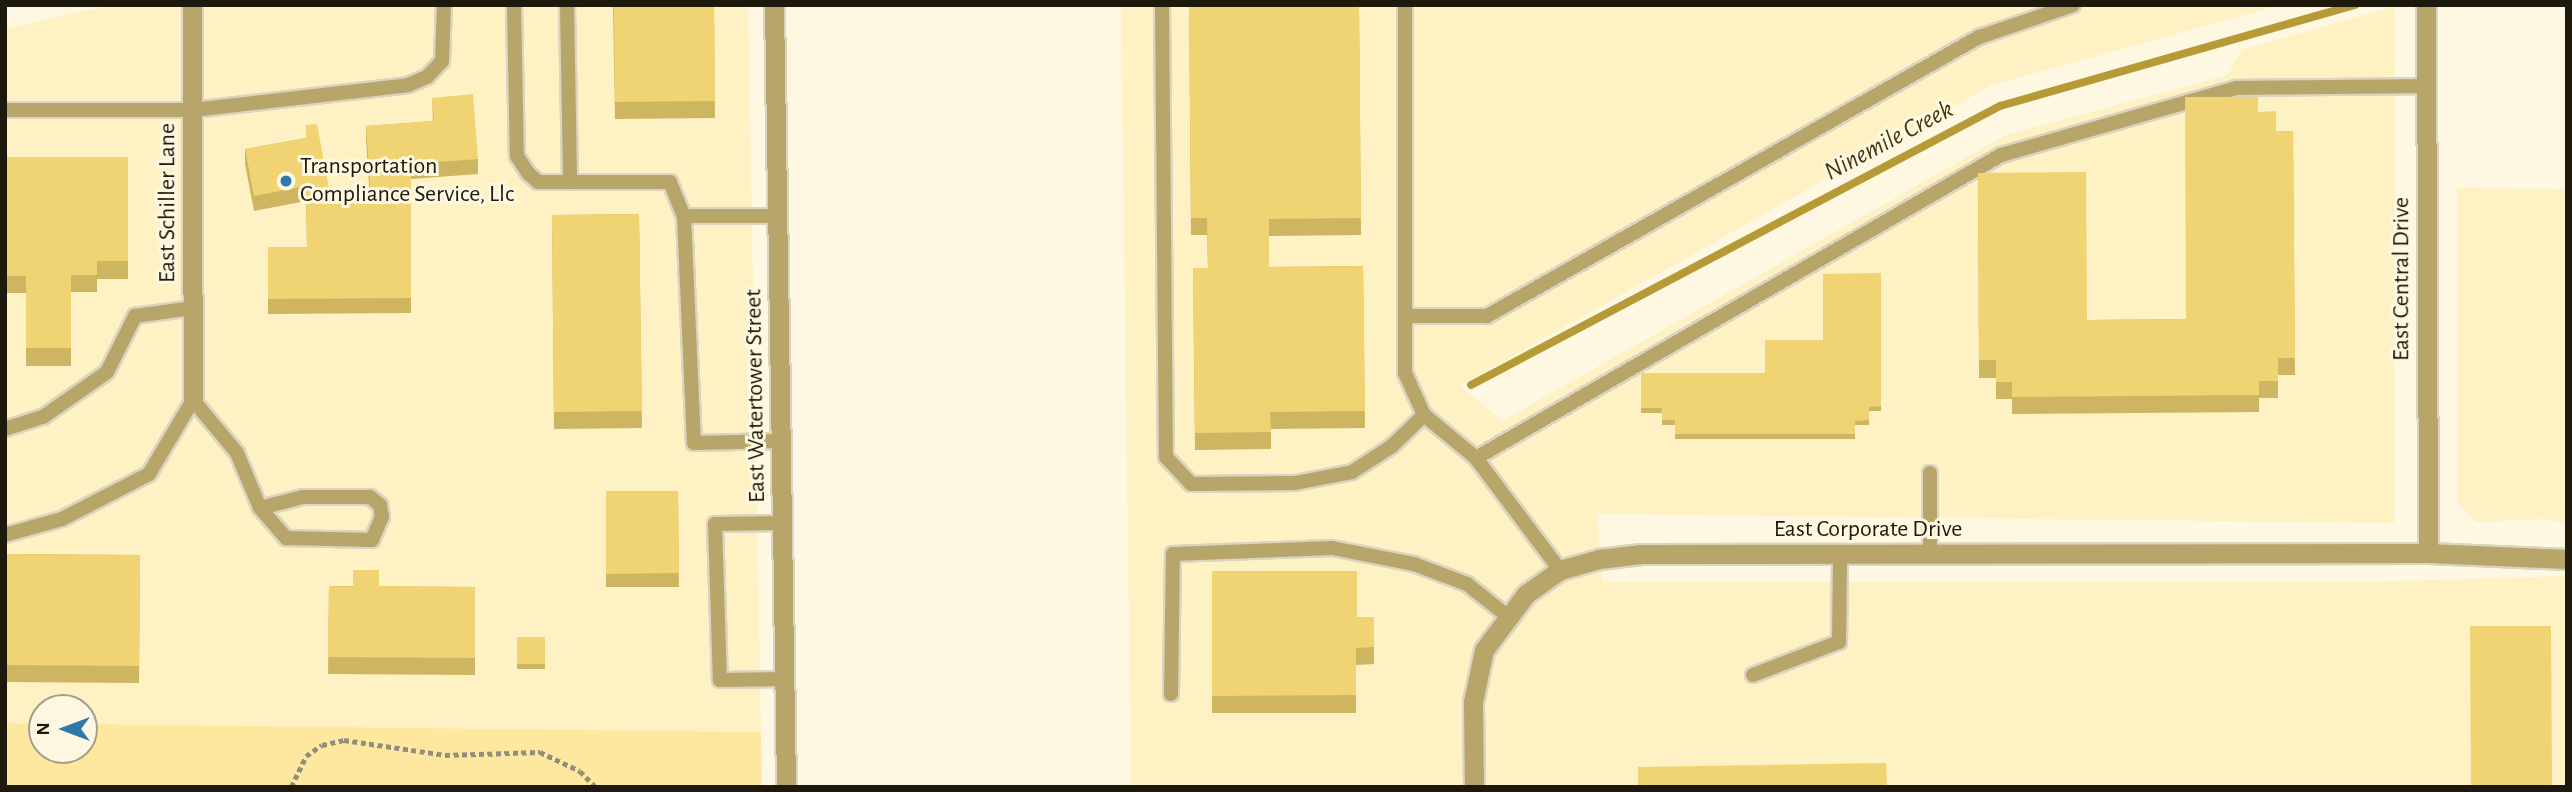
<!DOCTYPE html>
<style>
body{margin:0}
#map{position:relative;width:2572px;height:792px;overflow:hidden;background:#fef8e2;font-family:"Alegreya Sans",sans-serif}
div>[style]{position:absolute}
.built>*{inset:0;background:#fef1c4}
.green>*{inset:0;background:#fee8a0}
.stream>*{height:8px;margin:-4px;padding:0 4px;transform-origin:4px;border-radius:4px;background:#b69a35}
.path>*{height:4.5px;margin-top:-2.25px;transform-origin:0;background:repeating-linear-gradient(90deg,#938e7c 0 5px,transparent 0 8.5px)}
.roads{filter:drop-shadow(2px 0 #dad4c0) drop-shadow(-2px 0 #dad4c0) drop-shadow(0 2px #dad4c0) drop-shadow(0 -2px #dad4c0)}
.service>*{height:14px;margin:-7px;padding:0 7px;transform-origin:7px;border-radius:7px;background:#b7a569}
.minor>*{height:19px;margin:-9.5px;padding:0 9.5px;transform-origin:9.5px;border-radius:9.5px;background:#b7a569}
.tertiary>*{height:19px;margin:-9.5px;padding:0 9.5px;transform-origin:9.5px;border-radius:9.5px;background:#b7a569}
.wall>*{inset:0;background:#ceb562}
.building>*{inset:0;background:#f0d372}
.dots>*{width:19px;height:19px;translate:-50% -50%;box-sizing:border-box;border:4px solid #fef8e2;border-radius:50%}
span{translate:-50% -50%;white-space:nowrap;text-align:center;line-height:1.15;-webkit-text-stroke:6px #fef8e2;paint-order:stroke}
.poi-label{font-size:24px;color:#1d190c}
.left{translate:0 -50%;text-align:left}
.street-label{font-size:24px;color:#1d190c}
.water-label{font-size:26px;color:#44380e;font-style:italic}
.frame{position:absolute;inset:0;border:7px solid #1d190c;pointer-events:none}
.north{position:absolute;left:28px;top:694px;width:70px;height:70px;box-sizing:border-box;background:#fef8e2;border:2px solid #a49f8c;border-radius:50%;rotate:270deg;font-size:19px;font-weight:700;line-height:28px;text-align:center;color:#1d190c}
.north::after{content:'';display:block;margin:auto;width:24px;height:32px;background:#2e78ab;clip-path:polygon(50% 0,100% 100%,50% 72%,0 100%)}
</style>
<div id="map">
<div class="built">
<div style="clip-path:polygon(110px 5px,748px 5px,761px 732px,84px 724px,84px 708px,42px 708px,42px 724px,5px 723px,5px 29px)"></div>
<div style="clip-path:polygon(1121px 5px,2281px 5px,1992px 85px,1460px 386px,1502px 421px,2006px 135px,2228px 75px,2241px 50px,2395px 6px,2394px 523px,1597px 514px,1603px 582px,2366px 582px,2565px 576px,2567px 787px,1131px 787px)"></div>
<div style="clip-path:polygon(2457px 188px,2567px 189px,2567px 523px,2544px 519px,2476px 522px,2457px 502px)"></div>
</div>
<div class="green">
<div style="clip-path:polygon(5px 723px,42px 724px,42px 750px,84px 750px,84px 724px,761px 732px,762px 787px,5px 787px)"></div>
</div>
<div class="stream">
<div style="left:1471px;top:385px;width:598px;rotate:-27.81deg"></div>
<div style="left:2000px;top:106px;width:369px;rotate:-15.9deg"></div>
</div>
<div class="path">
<div style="left:291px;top:787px;width:34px;rotate:-64deg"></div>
<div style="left:306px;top:756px;width:19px;rotate:-35deg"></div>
<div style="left:322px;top:745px;width:23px;rotate:-13deg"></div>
<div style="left:344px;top:740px;width:102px;rotate:8.4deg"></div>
<div style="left:445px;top:755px;width:95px;rotate:-1.8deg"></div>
<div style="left:540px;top:752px;width:44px;rotate:25.4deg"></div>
<div style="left:580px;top:771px;width:23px;rotate:45deg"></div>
</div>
<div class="roads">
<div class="service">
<div style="left:514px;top:5px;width:151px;rotate:88.9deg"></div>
<div style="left:517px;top:156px;width:20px;rotate:57deg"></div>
<div style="left:528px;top:173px;width:13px;rotate:42deg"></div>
<div style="left:538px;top:182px;width:132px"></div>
<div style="left:670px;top:182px;width:37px;rotate:68deg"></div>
<div style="left:567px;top:5px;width:177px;rotate:89deg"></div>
<div style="left:1162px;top:5px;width:452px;rotate:89.5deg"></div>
<div style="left:1166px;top:457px;width:37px;rotate:47deg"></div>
<div style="left:1191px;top:484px;width:104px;rotate:-0.6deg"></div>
<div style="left:1295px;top:483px;width:58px;rotate:-10.9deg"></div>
<div style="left:1352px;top:472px;width:48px;rotate:-33deg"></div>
<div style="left:1392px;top:446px;width:45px;rotate:-44.1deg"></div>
<div style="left:1405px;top:5px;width:368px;rotate:90deg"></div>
<div style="left:1405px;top:373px;width:46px;rotate:65.7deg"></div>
<div style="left:1424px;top:415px;width:67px;rotate:39.6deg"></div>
<div style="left:5px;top:110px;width:188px"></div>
<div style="left:193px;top:110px;width:216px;rotate:-6.6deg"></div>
<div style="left:408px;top:85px;width:21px;rotate:-23deg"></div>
<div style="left:427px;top:77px;width:22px;rotate:-47deg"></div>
<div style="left:442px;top:61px;width:56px;rotate:-88deg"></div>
<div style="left:777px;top:216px;width:93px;rotate:180deg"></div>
<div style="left:684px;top:216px;width:227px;rotate:87.5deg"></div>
<div style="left:694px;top:443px;width:87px;rotate:-1.3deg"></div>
<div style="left:1405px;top:316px;width:82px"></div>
<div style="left:1487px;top:316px;width:566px;rotate:-29.56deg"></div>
<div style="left:1979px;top:37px;width:99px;rotate:-18.8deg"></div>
<div style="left:5px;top:429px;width:40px;rotate:-18deg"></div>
<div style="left:43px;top:417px;width:78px;rotate:-35.1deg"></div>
<div style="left:107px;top:372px;width:63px;rotate:-63.4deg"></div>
<div style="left:135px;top:316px;width:59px;rotate:-7.9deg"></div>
<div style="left:1930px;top:473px;width:82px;rotate:90deg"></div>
<div style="left:782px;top:523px;width:67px;rotate:179.1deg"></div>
<div style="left:715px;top:524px;width:156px;rotate:88.2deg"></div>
<div style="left:720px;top:680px;width:65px;rotate:-0.9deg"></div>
<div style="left:5px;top:535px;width:59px;rotate:-15.7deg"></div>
<div style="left:62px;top:519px;width:98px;rotate:-27.3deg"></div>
<div style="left:149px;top:474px;width:86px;rotate:-59.3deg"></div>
<div style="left:193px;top:400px;width:69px;rotate:50.3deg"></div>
<div style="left:237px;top:453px;width:60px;rotate:67.3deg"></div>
<div style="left:260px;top:508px;width:40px;rotate:49deg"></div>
<div style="left:286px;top:538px;width:86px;rotate:1.3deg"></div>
<div style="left:372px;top:540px;width:25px;rotate:-67deg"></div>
<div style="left:382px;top:517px;width:12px;rotate:-99deg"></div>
<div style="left:380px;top:505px;width:13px;rotate:-141deg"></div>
<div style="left:370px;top:497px;width:67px;rotate:180deg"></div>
<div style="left:303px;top:497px;width:44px;rotate:165.7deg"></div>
<div style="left:1560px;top:570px;width:140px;rotate:-126.9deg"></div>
<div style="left:1476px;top:458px;width:606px;rotate:-29.99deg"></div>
<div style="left:2001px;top:155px;width:244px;rotate:-15.9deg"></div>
<div style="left:2236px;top:88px;width:190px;rotate:-0.6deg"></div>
<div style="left:1753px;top:675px;width:92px;rotate:-21deg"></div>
<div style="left:1839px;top:642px;width:87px;rotate:-89.3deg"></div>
<div style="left:1171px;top:694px;width:140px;rotate:-89.2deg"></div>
<div style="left:1173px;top:554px;width:159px;rotate:-2.2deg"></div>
<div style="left:1332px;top:548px;width:84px;rotate:11deg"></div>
<div style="left:1414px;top:564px;width:57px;rotate:20.7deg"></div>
<div style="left:1467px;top:584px;width:50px;rotate:38.5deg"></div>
</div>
<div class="minor">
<div style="left:192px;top:5px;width:395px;rotate:89.9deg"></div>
</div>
<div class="tertiary">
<div style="left:774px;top:5px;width:782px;rotate:89.12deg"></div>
<div style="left:2426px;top:5px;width:548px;rotate:89.79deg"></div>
<div style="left:1474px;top:787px;width:85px;rotate:-90.7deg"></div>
<div style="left:1473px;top:702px;width:53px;rotate:-78.1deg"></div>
<div style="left:1484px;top:650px;width:70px;rotate:-53.1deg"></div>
<div style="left:1526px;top:594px;width:42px;rotate:-35.2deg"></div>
<div style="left:1560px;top:570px;width:41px;rotate:-15.8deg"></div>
<div style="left:1599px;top:559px;width:42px;rotate:-6.8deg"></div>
<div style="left:1641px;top:554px;width:787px;rotate:-0.07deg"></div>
<div style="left:2428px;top:553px;width:139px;rotate:2.5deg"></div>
</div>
</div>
<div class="wall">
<div style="clip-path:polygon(613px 5px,714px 5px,715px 118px,615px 119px)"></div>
<div style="clip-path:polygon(1189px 5px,1359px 5px,1361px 235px,1269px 236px,1269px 267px,1363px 266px,1365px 428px,1271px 429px,1271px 449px,1195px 450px,1193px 268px,1208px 268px,1207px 235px,1191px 235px)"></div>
<div style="clip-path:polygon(432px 98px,478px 159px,478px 174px,411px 179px,411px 313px,268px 314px,268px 247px,307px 247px,306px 201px,254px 211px,245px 164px,245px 149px,306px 138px,331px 200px,370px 199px,366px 141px,366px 126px,433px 121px)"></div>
<div style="clip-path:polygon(2258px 112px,2276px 131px,2293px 131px,2295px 375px,2278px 375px,2278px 398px,2259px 398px,2259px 412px,2012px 414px,2012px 399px,1996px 399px,1996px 378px,1979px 378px,1978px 173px,2087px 320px,2186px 319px)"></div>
<div style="clip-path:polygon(5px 157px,128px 157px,128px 279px,97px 279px,97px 292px,71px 292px,71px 366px,26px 366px,26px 293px,5px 293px)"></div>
<div style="clip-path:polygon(639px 214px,642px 428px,554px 429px,552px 215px)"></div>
<div style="clip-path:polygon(1881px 273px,1881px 411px,1869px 411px,1869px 425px,1855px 425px,1855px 439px,1675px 439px,1675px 425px,1662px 425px,1662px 413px,1641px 413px,1641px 373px,1765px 373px,1823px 340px)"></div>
<div style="clip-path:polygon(606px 491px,678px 491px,679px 587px,606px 587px)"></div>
<div style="clip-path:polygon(5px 554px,140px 555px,139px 683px,5px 682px)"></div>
<div style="clip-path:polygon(1212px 571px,1357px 617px,1374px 617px,1374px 664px,1356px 665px,1356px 713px,1212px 713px)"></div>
<div style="clip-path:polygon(329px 586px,475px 587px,475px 675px,328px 674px)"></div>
<div style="clip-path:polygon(517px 637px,545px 637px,545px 669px,517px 669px)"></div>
</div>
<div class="building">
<div style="clip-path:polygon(614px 5px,714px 5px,715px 101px,615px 102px)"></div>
<div style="clip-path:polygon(1189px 5px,1359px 5px,1361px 218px,1269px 219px,1269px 267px,1363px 266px,1365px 411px,1270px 412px,1271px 432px,1195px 433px,1193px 268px,1208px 268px,1207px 218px,1191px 218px)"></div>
<div style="clip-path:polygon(473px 94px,478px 159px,411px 164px,411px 298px,268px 299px,268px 247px,307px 247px,306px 186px,254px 196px,245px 149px,306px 138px,306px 125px,317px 124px,331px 200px,371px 199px,366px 126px,434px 121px,432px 98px)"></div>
<div style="clip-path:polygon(2185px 97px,2258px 97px,2258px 112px,2276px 111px,2276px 131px,2293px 131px,2295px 358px,2278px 358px,2278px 381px,2259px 381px,2259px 395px,2012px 397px,2012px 382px,1996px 382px,1996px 360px,1979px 360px,1978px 173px,2086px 172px,2087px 320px,2186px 319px)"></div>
<div style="clip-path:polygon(5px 157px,128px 157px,128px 261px,97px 261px,97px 275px,71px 275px,71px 348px,26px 348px,26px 276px,5px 276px)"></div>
<div style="clip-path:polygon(639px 214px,642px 411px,554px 412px,552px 215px)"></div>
<div style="clip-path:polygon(1881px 273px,1881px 406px,1869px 407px,1869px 420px,1855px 421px,1855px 434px,1675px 434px,1675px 420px,1662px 420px,1662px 408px,1641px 408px,1641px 373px,1765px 373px,1765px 340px,1823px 340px,1823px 274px)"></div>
<div style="clip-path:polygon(606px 491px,678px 491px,679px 573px,606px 574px)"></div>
<div style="clip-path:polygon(5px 554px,140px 555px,139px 666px,5px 665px)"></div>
<div style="clip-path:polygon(353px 570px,379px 570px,379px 586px,475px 587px,475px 658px,328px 657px,329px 586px,353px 587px)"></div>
<div style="clip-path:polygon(1212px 571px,1357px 571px,1357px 617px,1374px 617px,1374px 647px,1356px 648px,1356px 695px,1212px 696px)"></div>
<div style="clip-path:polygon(2470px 626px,2551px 626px,2552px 787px,2471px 787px)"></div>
<div style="clip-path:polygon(517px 637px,545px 637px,545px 664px,517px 664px)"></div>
<div style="clip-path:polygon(1886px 763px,1887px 787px,1638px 787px,1638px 767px)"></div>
</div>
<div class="dots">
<div style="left:286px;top:181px;background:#2e78ab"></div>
</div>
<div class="poi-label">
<span class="left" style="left:300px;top:181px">Transportation<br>Compliance Service, Llc</span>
</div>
<div class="street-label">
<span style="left:168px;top:203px;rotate:-90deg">East Schiller Lane</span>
<span style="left:2402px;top:279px;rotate:-90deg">East Central Drive</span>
<span style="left:756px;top:396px;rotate:-91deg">East Watertower Street</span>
<span style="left:1868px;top:530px">East Corporate Drive</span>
</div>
<div class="water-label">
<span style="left:1889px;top:141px;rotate:-28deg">Ninemile Creek</span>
</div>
<div class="frame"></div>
<div class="north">N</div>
</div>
